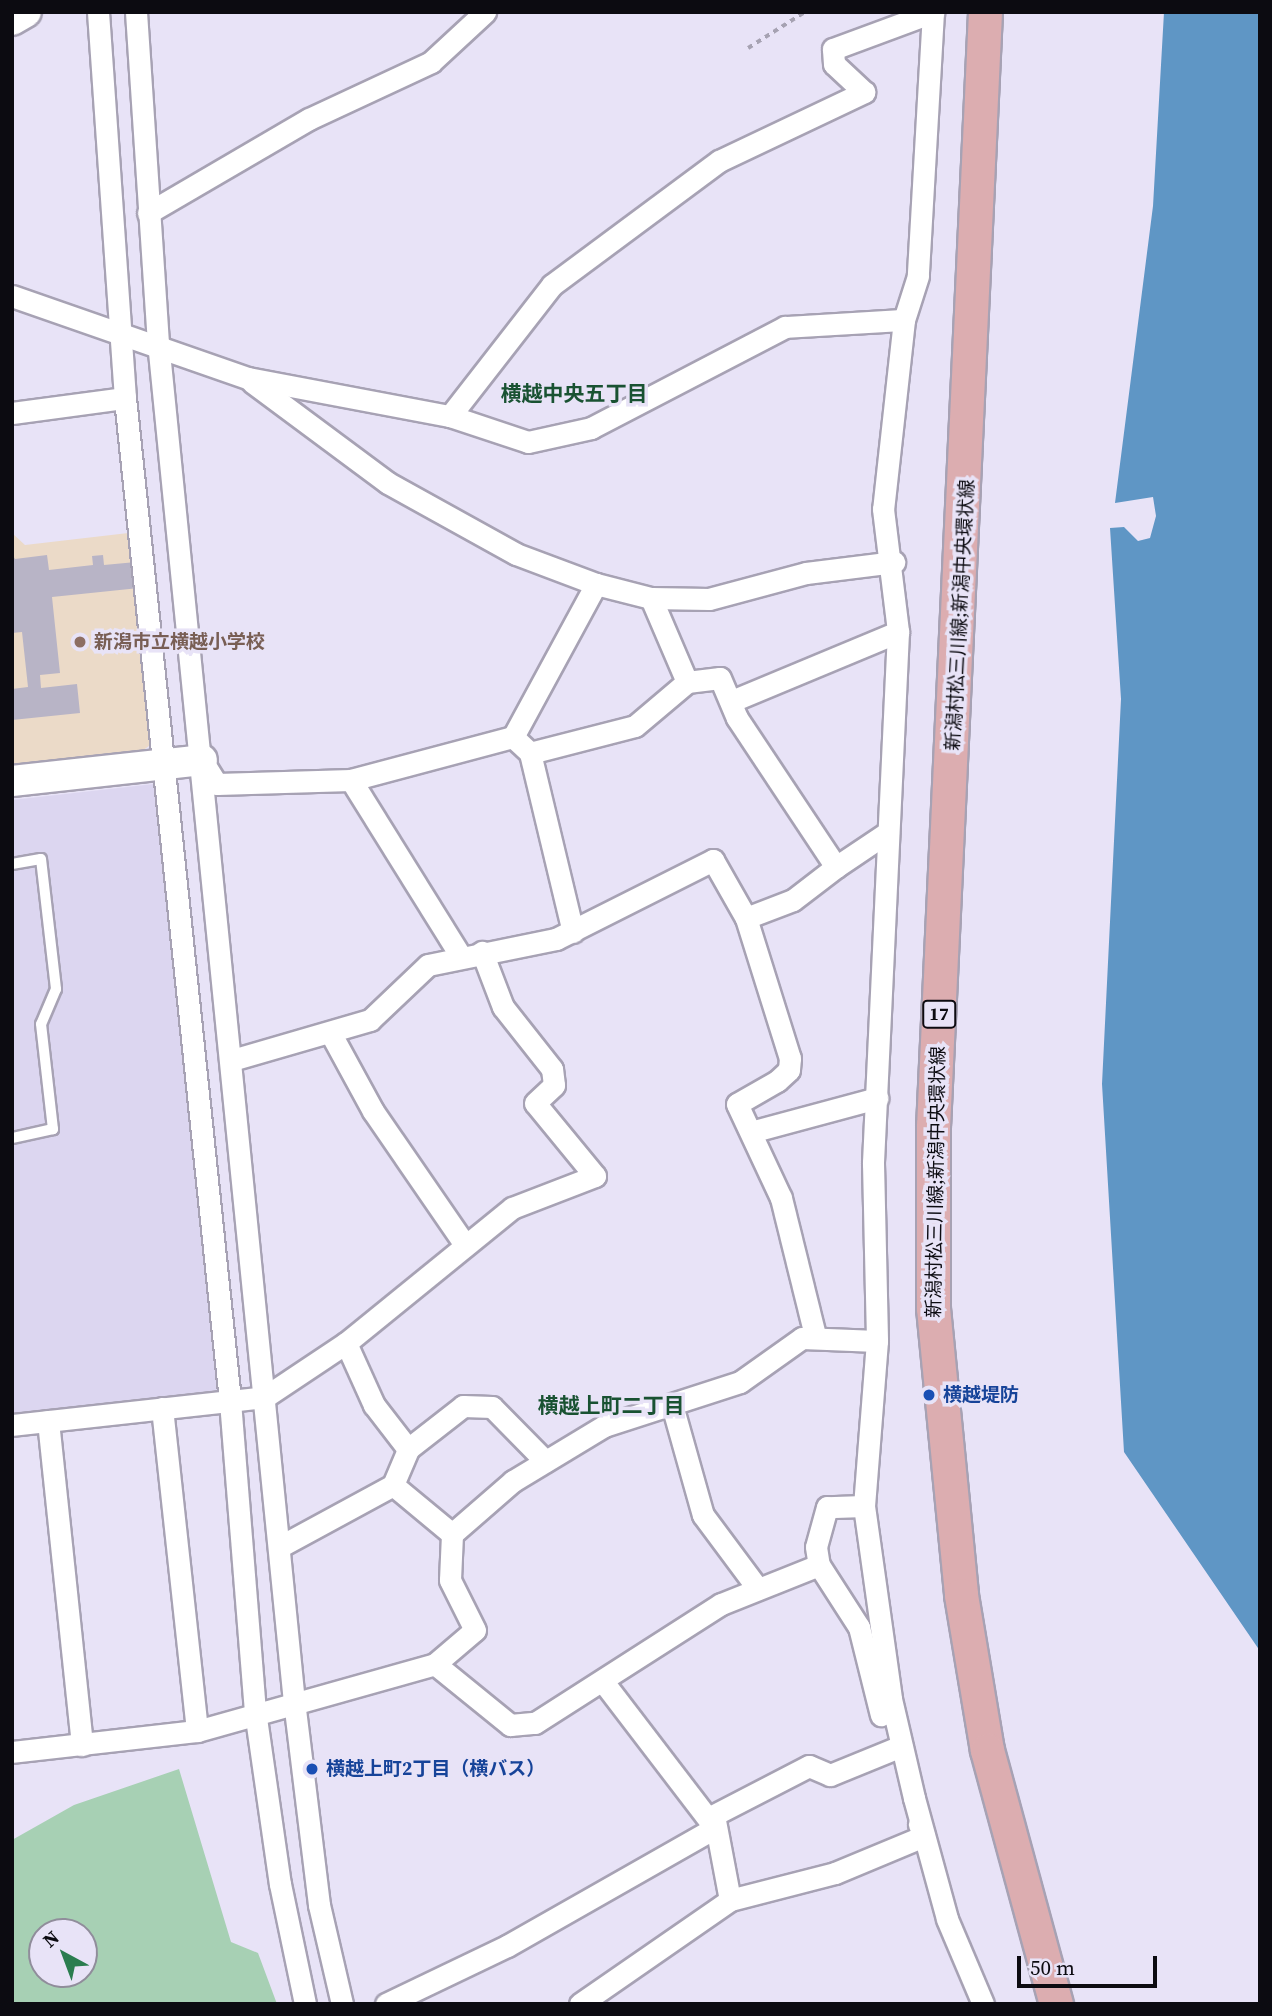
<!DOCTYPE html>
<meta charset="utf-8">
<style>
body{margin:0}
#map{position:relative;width:1272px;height:2016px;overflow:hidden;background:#e8e3f7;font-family:"Source Serif 4","Noto Sans JP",serif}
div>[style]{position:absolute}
.built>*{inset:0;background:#dcd6f0}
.education>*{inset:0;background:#ebdac8}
.green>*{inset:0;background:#a7d0b4}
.water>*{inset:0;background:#5f96c5}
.building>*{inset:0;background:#b8b4c6}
.path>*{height:3.5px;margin-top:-1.75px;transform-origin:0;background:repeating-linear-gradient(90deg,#a6a2b2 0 5px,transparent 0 10px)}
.roads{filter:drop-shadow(2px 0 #a7a2b4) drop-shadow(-2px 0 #a7a2b4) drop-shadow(0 2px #a7a2b4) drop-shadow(0 -2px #a7a2b4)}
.lane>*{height:10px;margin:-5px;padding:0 5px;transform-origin:5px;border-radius:5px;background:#fff}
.street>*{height:21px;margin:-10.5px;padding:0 10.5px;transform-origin:10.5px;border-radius:10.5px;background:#fff}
.secondary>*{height:30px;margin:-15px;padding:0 15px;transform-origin:15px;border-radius:15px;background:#fff}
.primary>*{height:33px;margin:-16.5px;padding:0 16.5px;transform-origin:16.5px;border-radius:16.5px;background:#dcadb0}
.dots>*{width:19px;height:19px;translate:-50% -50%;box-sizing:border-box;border:4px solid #e8e3f7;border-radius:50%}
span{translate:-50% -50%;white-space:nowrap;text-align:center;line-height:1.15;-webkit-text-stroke:7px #e8e3f7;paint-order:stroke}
.shield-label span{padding:2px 5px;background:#e8e3f7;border:2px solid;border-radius:5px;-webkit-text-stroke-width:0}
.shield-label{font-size:18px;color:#0c0b11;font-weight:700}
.street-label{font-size:19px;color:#0c0b11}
.education-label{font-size:19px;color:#785e54;font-weight:700}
.left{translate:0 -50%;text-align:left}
.transit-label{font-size:19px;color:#164399;font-weight:700}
.neighbourhood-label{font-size:21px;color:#195232;font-weight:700}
.frame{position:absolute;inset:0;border:14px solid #0c0b11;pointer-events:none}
.north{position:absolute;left:28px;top:1918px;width:70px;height:70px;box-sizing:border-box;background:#e8e3f7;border:2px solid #908d9b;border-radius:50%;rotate:319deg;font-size:19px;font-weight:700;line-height:28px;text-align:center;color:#0c0b11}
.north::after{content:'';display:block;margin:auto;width:24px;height:32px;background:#2a7d4f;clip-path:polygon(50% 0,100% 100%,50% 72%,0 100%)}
.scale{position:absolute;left:1017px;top:1956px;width:140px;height:32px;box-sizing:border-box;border:4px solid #0c0b11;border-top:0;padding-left:9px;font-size:21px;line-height:24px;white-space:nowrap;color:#0c0b11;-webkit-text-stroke:5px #e8e3f7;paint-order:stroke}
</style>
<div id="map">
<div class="built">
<div style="clip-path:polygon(154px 784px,218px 1397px,12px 1418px,12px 800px)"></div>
</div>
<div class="education">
<div style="clip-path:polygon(137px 532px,158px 739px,141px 752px,12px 765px,12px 533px,25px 545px)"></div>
</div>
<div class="green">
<div style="clip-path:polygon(evenodd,179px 1769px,231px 1942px,258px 1953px,277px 2004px,12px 2004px,12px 1840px,74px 1805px,179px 1769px,42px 1932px,84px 1932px,84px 1974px,42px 1974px,42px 1932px)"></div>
</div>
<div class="water">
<div style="clip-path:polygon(1164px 12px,1260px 12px,1260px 1651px,1124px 1452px,1102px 1084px,1121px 699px,1110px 528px,1124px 527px,1138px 541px,1150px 538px,1156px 516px,1153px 497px,1115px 503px,1153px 206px)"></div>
</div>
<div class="building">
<div style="clip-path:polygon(12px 554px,15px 559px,47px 555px,49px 570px,93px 565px,92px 556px,103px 555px,104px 565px,136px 562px,139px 588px,52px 597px,60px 673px,40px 675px,41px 688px,77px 684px,80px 713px,12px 720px,12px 689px,28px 687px,22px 632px,12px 633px)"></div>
</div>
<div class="path">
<div style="left:748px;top:48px;width:67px;rotate:-32.3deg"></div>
</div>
<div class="roads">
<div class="lane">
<div style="left:12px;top:864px;width:29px;rotate:-10deg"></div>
<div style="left:41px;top:859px;width:131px;rotate:83.4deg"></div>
<div style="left:56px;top:989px;width:38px;rotate:113deg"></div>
<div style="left:41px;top:1024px;width:106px;rotate:83.5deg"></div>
<div style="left:53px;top:1129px;width:42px;rotate:167.6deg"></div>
</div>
<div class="street">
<div style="left:98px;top:12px;width:387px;rotate:86deg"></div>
<div style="left:125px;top:398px;width:1008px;rotate:84.02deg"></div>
<div style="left:230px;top:1401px;width:311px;rotate:85.4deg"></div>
<div style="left:255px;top:1711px;width:175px;rotate:81.8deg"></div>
<div style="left:280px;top:1884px;width:123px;rotate:78.2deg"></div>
<div style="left:136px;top:12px;width:331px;rotate:86.2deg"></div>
<div style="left:158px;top:342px;width:1366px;rotate:84.29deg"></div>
<div style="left:294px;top:1701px;width:206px;rotate:83deg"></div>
<div style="left:319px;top:1905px;width:102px;rotate:76.9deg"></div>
<div style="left:933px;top:12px;width:264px;rotate:93.3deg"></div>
<div style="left:918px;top:276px;width:46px;rotate:107.7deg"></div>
<div style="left:904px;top:320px;width:190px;rotate:96.3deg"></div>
<div style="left:883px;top:509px;width:124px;rotate:83deg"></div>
<div style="left:898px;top:632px;width:532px;rotate:92.7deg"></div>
<div style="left:873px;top:1163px;width:178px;rotate:88.7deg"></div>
<div style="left:877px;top:1341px;width:166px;rotate:94.5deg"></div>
<div style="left:864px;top:1506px;width:195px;rotate:82deg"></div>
<div style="left:891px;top:1699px;width:102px;rotate:76.9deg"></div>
<div style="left:914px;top:1798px;width:125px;rotate:74.7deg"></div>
<div style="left:947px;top:1919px;width:92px;rotate:67deg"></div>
<div style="left:148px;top:213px;width:186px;rotate:-30.3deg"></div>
<div style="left:309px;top:119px;width:135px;rotate:-25deg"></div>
<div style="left:431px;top:62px;width:74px;rotate:-42.8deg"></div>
<div style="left:12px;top:296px;width:250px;rotate:19.2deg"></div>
<div style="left:248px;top:378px;width:206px;rotate:10.7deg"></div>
<div style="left:450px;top:416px;width:166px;rotate:-52.1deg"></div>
<div style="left:552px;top:285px;width:208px;rotate:-36.6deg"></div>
<div style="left:719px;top:161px;width:161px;rotate:-25.4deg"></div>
<div style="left:864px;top:92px;width:41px;rotate:-137deg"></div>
<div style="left:834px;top:64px;width:15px;rotate:-94deg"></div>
<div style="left:833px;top:49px;width:107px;rotate:-20.3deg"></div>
<div style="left:252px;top:382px;width:169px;rotate:36.6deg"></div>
<div style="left:388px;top:483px;width:146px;rotate:29deg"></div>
<div style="left:516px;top:554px;width:85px;rotate:20.6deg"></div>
<div style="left:596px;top:584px;width:57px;rotate:14.3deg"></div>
<div style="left:651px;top:598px;width:58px;rotate:1deg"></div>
<div style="left:709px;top:599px;width:100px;rotate:-15deg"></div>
<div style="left:806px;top:573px;width:89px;rotate:-7.1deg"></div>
<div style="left:12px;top:413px;width:114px;rotate:-7.6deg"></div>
<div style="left:450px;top:416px;width:82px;rotate:18.4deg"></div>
<div style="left:528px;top:442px;width:65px;rotate:-12.5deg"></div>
<div style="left:591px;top:428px;width:219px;rotate:-27.5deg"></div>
<div style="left:785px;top:327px;width:119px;rotate:-3.4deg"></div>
<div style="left:651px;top:598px;width:91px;rotate:66.8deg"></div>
<div style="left:732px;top:701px;width:180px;rotate:-22.6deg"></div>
<div style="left:513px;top:737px;width:174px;rotate:-61.5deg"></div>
<div style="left:530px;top:753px;width:184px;rotate:76.5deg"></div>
<div style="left:203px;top:762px;width:26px;rotate:58deg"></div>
<div style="left:217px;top:784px;width:134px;rotate:-1.7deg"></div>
<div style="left:351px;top:780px;width:168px;rotate:-14.9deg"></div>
<div style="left:513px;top:737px;width:23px;rotate:43deg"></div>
<div style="left:530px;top:753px;width:108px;rotate:-14.4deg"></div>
<div style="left:635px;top:726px;width:68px;rotate:-40.2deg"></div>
<div style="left:687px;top:682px;width:33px;rotate:-7deg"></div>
<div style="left:720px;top:678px;width:43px;rotate:67deg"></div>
<div style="left:737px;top:718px;width:179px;rotate:56.4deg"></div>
<div style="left:836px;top:867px;width:63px;rotate:-33.9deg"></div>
<div style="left:351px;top:780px;width:208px;rotate:58.1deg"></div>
<div style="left:746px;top:918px;width:147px;rotate:72.6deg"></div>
<div style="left:790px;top:1058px;width:12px;rotate:95deg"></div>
<div style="left:789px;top:1070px;width:16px;rotate:137deg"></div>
<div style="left:777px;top:1081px;width:46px;rotate:150.1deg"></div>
<div style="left:737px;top:1104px;width:104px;rotate:64.9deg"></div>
<div style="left:781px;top:1198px;width:141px;rotate:76.1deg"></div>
<div style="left:331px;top:1034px;width:88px;rotate:61.4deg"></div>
<div style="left:373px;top:1111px;width:163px;rotate:55.5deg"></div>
<div style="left:232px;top:1060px;width:144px;rotate:-16.2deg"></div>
<div style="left:370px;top:1020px;width:80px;rotate:-43.5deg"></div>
<div style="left:428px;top:965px;width:131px;rotate:-11.5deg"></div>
<div style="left:556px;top:939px;width:176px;rotate:-26.7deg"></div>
<div style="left:713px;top:860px;width:67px;rotate:60.4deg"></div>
<div style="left:746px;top:918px;width:50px;rotate:-21deg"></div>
<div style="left:793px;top:900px;width:54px;rotate:-37.5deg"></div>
<div style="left:751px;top:1132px;width:131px;rotate:-15.1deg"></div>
<div style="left:672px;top:1405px;width:114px;rotate:74.3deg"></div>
<div style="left:703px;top:1515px;width:92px;rotate:53.4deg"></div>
<div style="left:162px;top:1408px;width:325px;rotate:83.8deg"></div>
<div style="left:48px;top:1421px;width:326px;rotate:84deg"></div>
<div style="left:12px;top:1425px;width:255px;rotate:-6.3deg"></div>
<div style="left:265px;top:1397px;width:97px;rotate:-33.7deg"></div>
<div style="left:346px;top:1343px;width:214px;rotate:-39.1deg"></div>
<div style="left:512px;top:1208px;width:89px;rotate:-21.1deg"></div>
<div style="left:595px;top:1176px;width:94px;rotate:-129.4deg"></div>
<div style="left:535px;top:1103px;width:26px;rotate:-43deg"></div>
<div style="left:554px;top:1085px;width:16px;rotate:-97deg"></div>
<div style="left:552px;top:1069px;width:79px;rotate:-128.3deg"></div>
<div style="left:503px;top:1007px;width:59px;rotate:-110.9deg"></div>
<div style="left:408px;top:1449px;width:70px;rotate:-38deg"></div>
<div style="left:463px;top:1406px;width:29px;rotate:2deg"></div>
<div style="left:492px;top:1407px;width:76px;rotate:45.5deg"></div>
<div style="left:393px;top:1485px;width:77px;rotate:39.7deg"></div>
<div style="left:864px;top:1506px;width:37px;rotate:178deg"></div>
<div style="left:827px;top:1507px;width:41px;rotate:105.4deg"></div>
<div style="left:816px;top:1547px;width:18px;rotate:81deg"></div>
<div style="left:819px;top:1565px;width:74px;rotate:57.2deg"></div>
<div style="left:859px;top:1627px;width:91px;rotate:76deg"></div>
<div style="left:279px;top:1547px;width:130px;rotate:-28.5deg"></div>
<div style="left:393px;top:1485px;width:39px;rotate:-67deg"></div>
<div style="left:408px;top:1449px;width:56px;rotate:-127.7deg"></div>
<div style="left:374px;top:1405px;width:68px;rotate:-114.3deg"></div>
<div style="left:435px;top:1664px;width:97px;rotate:39.1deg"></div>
<div style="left:510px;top:1725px;width:25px;rotate:-5deg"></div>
<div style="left:535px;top:1723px;width:221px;rotate:-32.6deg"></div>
<div style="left:721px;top:1604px;width:105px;rotate:-21.7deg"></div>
<div style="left:12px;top:1752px;width:186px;rotate:-6.5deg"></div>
<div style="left:197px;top:1731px;width:247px;rotate:-15.7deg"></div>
<div style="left:435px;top:1664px;width:52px;rotate:-40.4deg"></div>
<div style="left:475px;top:1630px;width:56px;rotate:-116.6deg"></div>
<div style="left:450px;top:1580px;width:46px;rotate:-87.5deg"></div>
<div style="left:452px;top:1534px;width:81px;rotate:-41deg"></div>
<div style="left:513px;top:1481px;width:106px;rotate:-31.1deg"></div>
<div style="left:604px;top:1426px;width:143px;rotate:-17.9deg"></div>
<div style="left:740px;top:1382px;width:76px;rotate:-35.4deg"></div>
<div style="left:802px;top:1338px;width:75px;rotate:2.3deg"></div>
<div style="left:730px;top:1900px;width:86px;rotate:-100.7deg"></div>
<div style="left:714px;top:1815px;width:107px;rotate:-27.3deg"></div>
<div style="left:809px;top:1766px;width:23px;rotate:23deg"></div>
<div style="left:830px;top:1775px;width:77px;rotate:-22.2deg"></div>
<div style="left:386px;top:2004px;width:134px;rotate:-25.6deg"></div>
<div style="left:507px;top:1946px;width:239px;rotate:-29.6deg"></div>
<div style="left:715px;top:1828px;width:183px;rotate:-127.4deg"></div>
<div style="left:580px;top:2004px;width:183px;rotate:-34.7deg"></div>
<div style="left:730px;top:1900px;width:108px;rotate:-14.4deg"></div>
<div style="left:835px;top:1873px;width:96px;rotate:-22.6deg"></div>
<div style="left:924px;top:1836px;width:13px;rotate:-113deg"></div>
</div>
<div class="secondary">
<div style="left:12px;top:20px;width:16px;rotate:-30deg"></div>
<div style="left:12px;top:781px;width:191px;rotate:-6.3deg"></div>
</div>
<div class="primary">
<div style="left:985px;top:12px;width:1114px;rotate:92.67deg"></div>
<div style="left:933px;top:1125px;width:183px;rotate:90deg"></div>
<div style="left:933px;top:1308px;width:288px;rotate:84.4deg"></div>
<div style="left:961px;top:1595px;width:157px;rotate:80.5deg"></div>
<div style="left:987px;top:1750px;width:263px;rotate:74.8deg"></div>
</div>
</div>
<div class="dots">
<div style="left:80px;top:642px;background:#8d6e63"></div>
<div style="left:929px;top:1395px;background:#1a4fb4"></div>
<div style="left:312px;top:1769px;background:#1a4fb4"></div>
</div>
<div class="shield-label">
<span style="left:939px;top:1014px">17</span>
</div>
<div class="street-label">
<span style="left:960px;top:615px;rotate:-87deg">新潟村松三川線;新潟中央環状線</span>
<span style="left:936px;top:1182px;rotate:-89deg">新潟村松三川線;新潟中央環状線</span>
</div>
<div class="education-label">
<span class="left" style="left:94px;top:642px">新潟市立横越小学校</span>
</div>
<div class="transit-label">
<span class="left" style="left:943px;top:1395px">横越堤防</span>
<span class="left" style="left:326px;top:1769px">横越上町2丁目（横バス）</span>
</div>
<div class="neighbourhood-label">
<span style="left:574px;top:394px">横越中央五丁目</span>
<span style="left:611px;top:1406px">横越上町二丁目</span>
</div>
<div class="frame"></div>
<div class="north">N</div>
<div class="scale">50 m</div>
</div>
